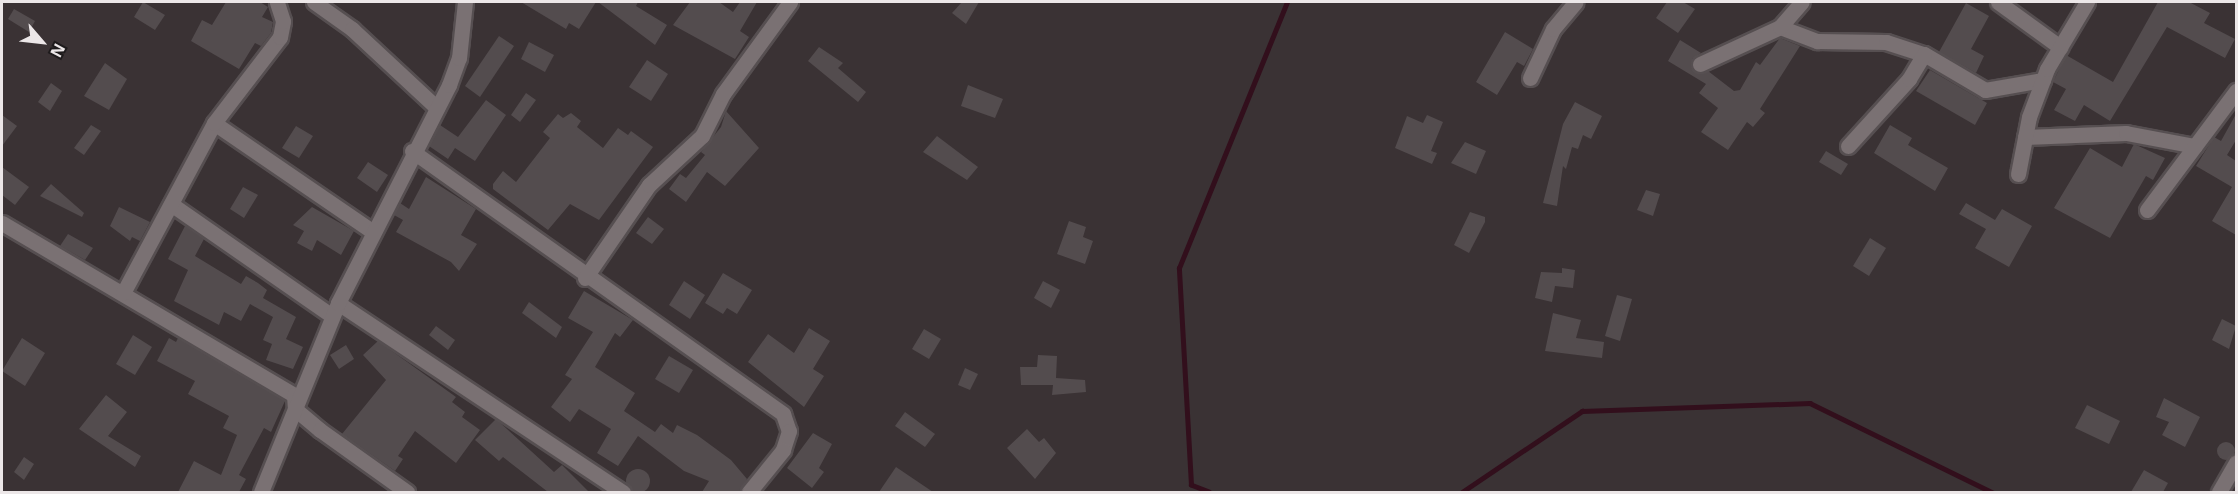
<!DOCTYPE html>
<style>
body{margin:0}
#map{position:relative;width:2238px;height:494px;overflow:hidden;background:#3a3234;font-family:"Noto Sans",sans-serif}
div>[style]{position:absolute}
.stream>*{height:4.5px;margin:-2.25px;padding:0 2.25px;transform-origin:2.25px;border-radius:2.25px;background:#320f1c}
.building>*{inset:0;background:#534c4e}
.round{border-radius:50%}
.roads{filter:drop-shadow(2px 0 #564f51) drop-shadow(-2px 0 #564f51) drop-shadow(0 2px #564f51) drop-shadow(0 -2px #564f51)}
.minor>*{height:15px;margin:-7.5px;padding:0 7.5px;transform-origin:7.5px;border-radius:7.5px;background:#7a7173}
span{translate:-50% -50%;white-space:nowrap;text-align:center;line-height:1.15;-webkit-text-stroke:5px #1e1b1c;paint-order:stroke}
.frame{position:absolute;inset:0;border:3px solid #ece7e8;pointer-events:none}
.north{position:absolute;left:12px;top:12px;width:60px;height:60px;-webkit-text-stroke:4px #1e1b1c;paint-order:stroke;rotate:118deg;font-size:16px;font-weight:700;line-height:24px;text-align:center;color:#ece7e8}
.north::after{content:'';display:block;margin:auto;width:21px;height:27px;background:#ece7e8;clip-path:polygon(50% 0,100% 100%,50% 72%,0 100%)}
</style>
<div id="map">
<div class="stream">
<div style="left:1209px;top:492px;width:19px;rotate:-159deg"></div>
<div style="left:1191px;top:485px;width:217px;rotate:-93.2deg"></div>
<div style="left:1179px;top:268px;width:287px;rotate:-67.9deg"></div>
<div style="left:1462px;top:492px;width:145px;rotate:-34deg"></div>
<div style="left:1582px;top:411px;width:228px;rotate:-2deg"></div>
<div style="left:1810px;top:403px;width:203px;rotate:26.1deg"></div>
</div>
<div class="building">
<div style="clip-path:polygon(143px 2px,165px 15px,155px 30px,134px 17px)"></div>
<div style="clip-path:polygon(226px 2px,260px 2px,268px 7px,262px 17px,273px 22px,271px 33px,261px 46px,255px 43px,239px 69px,191px 41px,202px 20px,212px 25px)"></div>
<div style="clip-path:polygon(521px 2px,596px 2px,579px 29px,569px 23px,566px 29px)"></div>
<div style="clip-path:polygon(598px 2px,638px 2px,636px 6px,667px 25px,655px 45px)"></div>
<div style="clip-path:polygon(690px 2px,719px 2px,733px 12px,740px 2px,757px 2px,740px 31px,749px 37px,735px 59px,673px 25px)"></div>
<div style="clip-path:polygon(962px 2px,979px 2px,966px 24px,952px 13px)"></div>
<div style="clip-path:polygon(1667px 2px,1683px 2px,1695px 9px,1678px 33px,1656px 18px)"></div>
<div style="clip-path:polygon(2158px 2px,2189px 2px,2210px 13px,2204px 23px,2235px 39px,2225px 58px,2167px 27px,2110px 121px,2084px 105px,2075px 121px,2054px 110px,2066px 89px,2053px 82px,2066px 55px,2113px 82px)"></div>
<div style="clip-path:polygon(1966px 3px,1989px 16px,1971px 49px,1984px 56px,1976px 73px,1939px 52px)"></div>
<div style="clip-path:polygon(14px 9px,35px 21px,29px 32px,8px 19px)"></div>
<div style="clip-path:polygon(1505px 32px,1533px 49px,1524px 66px,1517px 62px,1497px 95px,1476px 82px)"></div>
<div style="clip-path:polygon(499px 36px,514px 46px,480px 97px,465px 86px)"></div>
<div style="clip-path:polygon(1780px 38px,1800px 46px,1760px 109px,1765px 113px,1753px 127px,1747px 122px,1728px 150px,1701px 132px,1718px 108px,1699px 93px,1706px 84px,1668px 61px,1680px 40px,1701px 53px,1692px 59px,1694px 72px,1708px 71px,1734px 91px,1740px 90px,1756px 62px,1760px 65px)"></div>
<div style="clip-path:polygon(529px 42px,554px 55px,545px 72px,521px 59px)"></div>
<div style="clip-path:polygon(819px 47px,843px 63px,838px 68px,866px 92px,858px 102px,808px 61px)"></div>
<div style="clip-path:polygon(647px 60px,668px 74px,651px 101px,629px 87px)"></div>
<div style="clip-path:polygon(105px 63px,127px 79px,109px 110px,84px 96px)"></div>
<div style="clip-path:polygon(1930px 70px,1987px 103px,1975px 125px,1916px 91px)"></div>
<div style="clip-path:polygon(51px 83px,62px 91px,50px 111px,38px 102px)"></div>
<div style="clip-path:polygon(968px 85px,1003px 99px,995px 118px,961px 106px)"></div>
<div style="clip-path:polygon(526px 93px,536px 100px,520px 122px,511px 115px)"></div>
<div style="clip-path:polygon(486px 100px,506px 115px,475px 161px,455px 148px,448px 159px,429px 146px,440px 125px,458px 137px)"></div>
<div style="clip-path:polygon(1575px 102px,1602px 116px,1591px 139px,1583px 135px,1578px 149px,1572px 147px,1566px 169px,1563px 166px,1557px 206px,1543px 203px,1563px 124px)"></div>
<div style="clip-path:polygon(726px 111px,759px 148px,725px 186px,707px 172px,686px 202px,669px 189px,680px 174px,686px 178px,705px 155px,701px 152px,721px 127px)"></div>
<div style="clip-path:polygon(571px 113px,581px 121px,577px 127px,603px 148px,618px 128px,628px 135px,631px 131px,653px 147px,599px 220px,570px 204px,548px 230px,493px 189px,493px 184px,503px 171px,516px 182px,550px 138px,543px 132px,558px 114px,563px 118px)"></div>
<div style="clip-path:polygon(2236px 114px,2236px 140px,2227px 155px,2236px 161px,2236px 235px,2212px 221px,2232px 187px,2196px 166px,2214px 137px,2221px 141px)"></div>
<div style="clip-path:polygon(2px 115px,17px 126px,2px 146px)"></div>
<div style="clip-path:polygon(1427px 115px,1443px 122px,1431px 151px,1437px 153px,1432px 164px,1395px 148px,1407px 116px,1423px 123px)"></div>
<div style="clip-path:polygon(91px 125px,101px 131px,84px 155px,74px 148px)"></div>
<div style="clip-path:polygon(1890px 125px,1912px 138px,1908px 145px,1948px 168px,1935px 191px,1874px 153px)"></div>
<div style="clip-path:polygon(296px 126px,313px 136px,299px 158px,282px 148px)"></div>
<div style="clip-path:polygon(937px 136px,978px 167px,967px 180px,923px 152px)"></div>
<div style="clip-path:polygon(1465px 142px,1486px 151px,1476px 174px,1451px 163px)"></div>
<div style="clip-path:polygon(2134px 144px,2165px 158px,2153px 180px,2146px 176px,2110px 238px,2054px 208px,2090px 148px,2122px 167px)"></div>
<div style="clip-path:polygon(1826px 151px,1848px 164px,1841px 175px,1819px 162px)"></div>
<div style="clip-path:polygon(368px 162px,388px 175px,377px 192px,357px 178px)"></div>
<div style="clip-path:polygon(2px 167px,29px 187px,15px 205px,2px 195px)"></div>
<div style="clip-path:polygon(426px 177px,476px 209px,461px 235px,477px 244px,459px 271px,451px 262px,396px 232px,403px 220px,394px 215px,400px 203px,409px 209px)"></div>
<div style="clip-path:polygon(51px 184px,84px 213px,82px 217px,40px 196px)"></div>
<div style="clip-path:polygon(243px 187px,258px 195px,244px 218px,230px 209px)"></div>
<div style="clip-path:polygon(1646px 190px,1660px 194px,1653px 216px,1637px 210px)"></div>
<div style="clip-path:polygon(1966px 203px,1995px 220px,2002px 209px,2032px 226px,2009px 267px,1975px 248px,1986px 229px,1959px 214px)"></div>
<div style="clip-path:polygon(119px 207px,150px 222px,140px 241px,132px 237px,130px 241px,110px 226px)"></div>
<div style="clip-path:polygon(312px 207px,354px 231px,341px 255px,317px 240px,312px 251px,297px 243px,304px 231px,293px 225px)"></div>
<div style="clip-path:polygon(1470px 212px,1485px 217px,1485px 222px,1469px 253px,1454px 245px)"></div>
<div style="clip-path:polygon(648px 217px,664px 229px,652px 244px,636px 233px)"></div>
<div style="clip-path:polygon(1069px 221px,1086px 227px,1083px 237px,1093px 241px,1085px 264px,1057px 254px)"></div>
<div style="clip-path:polygon(185px 226px,204px 239px,195px 256px,241px 284px,246px 276px,258px 283px,267px 290px,263px 298px,296px 317px,286px 339px,303px 347px,293px 369px,266px 360px,272px 344px,263px 340px,273px 317px,250px 304px,241px 321px,224px 312px,219px 325px,174px 301px,188px 270px,168px 259px)"></div>
<div style="clip-path:polygon(68px 234px,93px 248px,85px 260px,60px 246px)"></div>
<div style="clip-path:polygon(1870px 238px,1886px 248px,1869px 276px,1853px 266px)"></div>
<div style="clip-path:polygon(1562px 268px,1575px 270px,1573px 288px,1555px 286px,1552px 302px,1535px 298px,1541px 272px,1562px 273px)"></div>
<div style="clip-path:polygon(723px 273px,752px 290px,737px 314px,727px 308px,723px 314px,705px 303px)"></div>
<div style="clip-path:polygon(684px 281px,705px 295px,690px 319px,669px 305px)"></div>
<div style="clip-path:polygon(1043px 281px,1060px 290px,1051px 308px,1034px 298px)"></div>
<div style="clip-path:polygon(584px 291px,633px 320px,620px 337px,615px 333px,595px 367px,635px 393px,624px 411px,655px 432px,661px 424px,673px 433px,677px 425px,697px 435px,731px 460px,747px 479px,740px 492px,702px 492px,709px 481px,684px 471px,638px 436px,618px 466px,597px 453px,611px 429px,579px 409px,570px 422px,551px 407px,572px 379px,565px 375px,593px 332px,568px 318px)"></div>
<div style="clip-path:polygon(1617px 295px,1632px 299px,1620px 341px,1605px 336px)"></div>
<div style="clip-path:polygon(529px 302px,562px 327px,556px 338px,522px 313px)"></div>
<div style="clip-path:polygon(1553px 313px,1581px 320px,1576px 338px,1604px 342px,1602px 358px,1545px 351px)"></div>
<div style="clip-path:polygon(2222px 319px,2236px 326px,2229px 349px,2212px 340px)"></div>
<div style="clip-path:polygon(436px 326px,455px 340px,448px 350px,429px 335px)"></div>
<div style="clip-path:polygon(809px 328px,830px 341px,813px 369px,824px 376px,804px 407px,748px 362px,768px 334px,794px 353px)"></div>
<div style="clip-path:polygon(924px 329px,941px 339px,929px 359px,912px 349px)"></div>
<div style="clip-path:polygon(133px 335px,152px 347px,135px 375px,116px 364px)"></div>
<div style="clip-path:polygon(22px 338px,45px 353px,25px 386px,2px 371px)"></div>
<div style="clip-path:polygon(169px 338px,176px 342px,178px 338px,285px 401px,271px 432px,264px 428px,239px 475px,246px 479px,239px 492px,178px 492px,194px 461px,221px 475px,237px 435px,223px 428px,229px 416px,188px 394px,195px 381px,157px 361px)"></div>
<div style="clip-path:polygon(378px 341px,456px 397px,452px 402px,465px 412px,462px 417px,480px 430px,456px 463px,415px 431px,398px 456px,403px 459px,395px 471px,342px 434px,386px 380px,363px 355px)"></div>
<div style="clip-path:polygon(346px 345px,354px 359px,339px 369px,330px 355px)"></div>
<div style="clip-path:polygon(1038px 355px,1057px 356px,1056px 378px,1085px 380px,1086px 392px,1052px 395px,1053px 385px,1021px 385px,1020px 367px,1037px 367px)"></div>
<div style="clip-path:polygon(669px 356px,693px 370px,679px 393px,655px 379px)"></div>
<div style="clip-path:polygon(965px 368px,978px 374px,970px 390px,958px 385px)"></div>
<div style="clip-path:polygon(106px 395px,127px 412px,108px 436px,141px 456px,135px 467px,79px 429px)"></div>
<div style="clip-path:polygon(2164px 398px,2200px 417px,2185px 447px,2162px 435px,2169px 422px,2156px 417px)"></div>
<div style="clip-path:polygon(2087px 405px,2120px 421px,2109px 444px,2075px 428px)"></div>
<div style="clip-path:polygon(905px 412px,935px 434px,925px 447px,895px 426px)"></div>
<div style="clip-path:polygon(496px 419px,554px 472px,562px 465px,589px 492px,548px 492px,503px 457px,499px 461px,475px 440px)"></div>
<div style="clip-path:polygon(1027px 429px,1039px 442px,1044px 438px,1056px 453px,1035px 479px,1007px 448px)"></div>
<div style="clip-path:polygon(813px 433px,832px 444px,819px 468px,824px 472px,812px 488px,787px 468px)"></div>
<div class="round" style="left:2217px;top:442px;width:18px;height:18px"></div>
<div style="clip-path:polygon(24px 457px,34px 464px,24px 480px,14px 472px)"></div>
<div style="clip-path:polygon(896px 467px,933px 492px,879px 492px)"></div>
<div class="round" style="left:626px;top:469px;width:24px;height:24px"></div>
<div style="clip-path:polygon(2144px 470px,2168px 483px,2163px 492px,2131px 492px)"></div>
</div>
<div class="roads">
<div class="minor">
<div style="left:314px;top:2px;width:47px;rotate:35.4deg"></div>
<div style="left:352px;top:29px;width:116px;rotate:42.9deg"></div>
<div style="left:1998px;top:2px;width:77px;rotate:36deg"></div>
<div style="left:1780px;top:27px;width:40px;rotate:21deg"></div>
<div style="left:1817px;top:41px;width:69px;rotate:0.8deg"></div>
<div style="left:1886px;top:42px;width:40px;rotate:18deg"></div>
<div style="left:1924px;top:54px;width:71px;rotate:30.5deg"></div>
<div style="left:1985px;top:90px;width:59px;rotate:-9.8deg"></div>
<div style="left:1700px;top:64px;width:88px;rotate:-24.8deg"></div>
<div style="left:1780px;top:27px;width:33px;rotate:-49deg"></div>
<div style="left:1530px;top:78px;width:54px;rotate:-64.9deg"></div>
<div style="left:1553px;top:29px;width:35px;rotate:-50deg"></div>
<div style="left:214px;top:123px;width:193px;rotate:34.4deg"></div>
<div style="left:2025px;top:137px;width:101px;rotate:-2.3deg"></div>
<div style="left:2126px;top:133px;width:70px;rotate:10.7deg"></div>
<div style="left:1848px;top:146px;width:91px;rotate:-47.7deg"></div>
<div style="left:1909px;top:79px;width:29px;rotate:-59deg"></div>
<div style="left:412px;top:151px;width:455px;rotate:35.3deg"></div>
<div style="left:783px;top:414px;width:18px;rotate:71deg"></div>
<div style="left:789px;top:431px;width:20px;rotate:108deg"></div>
<div style="left:783px;top:450px;width:54px;rotate:129deg"></div>
<div style="left:2018px;top:174px;width:58px;rotate:-79.1deg"></div>
<div style="left:2029px;top:117px;width:51px;rotate:-69.4deg"></div>
<div style="left:2047px;top:69px;width:78px;rotate:-59.2deg"></div>
<div style="left:171px;top:204px;width:196px;rotate:34.8deg"></div>
<div style="left:2147px;top:210px;width:149px;rotate:-53.2deg"></div>
<div style="left:2px;top:223px;width:339px;rotate:30.5deg"></div>
<div style="left:294px;top:395px;width:14px;rotate:86deg"></div>
<div style="left:295px;top:409px;width:33px;rotate:40deg"></div>
<div style="left:320px;top:430px;width:107px;rotate:35.5deg"></div>
<div style="left:585px;top:278px;width:113px;rotate:-55.5deg"></div>
<div style="left:649px;top:185px;width:72px;rotate:-42.8deg"></div>
<div style="left:702px;top:136px;width:47px;rotate:-63.4deg"></div>
<div style="left:723px;top:94px;width:114px;rotate:-53.9deg"></div>
<div style="left:123px;top:293px;width:193px;rotate:-61.8deg"></div>
<div style="left:214px;top:123px;width:108px;rotate:-52.5deg"></div>
<div style="left:280px;top:37px;width:16px;rotate:-79deg"></div>
<div style="left:283px;top:21px;width:20px;rotate:-108deg"></div>
<div style="left:338px;top:303px;width:342px;rotate:33.6deg"></div>
<div style="left:261px;top:492px;width:204px;rotate:-67.8deg"></div>
<div style="left:338px;top:303px;width:245px;rotate:-63deg"></div>
<div style="left:449px;top:85px;width:29px;rotate:-70deg"></div>
<div style="left:459px;top:58px;width:56px;rotate:-83.9deg"></div>
<div style="left:2219px;top:492px;width:34px;rotate:-60deg"></div>
</div>
</div>
<div class="frame"></div>
<div class="north">N</div>
</div>
